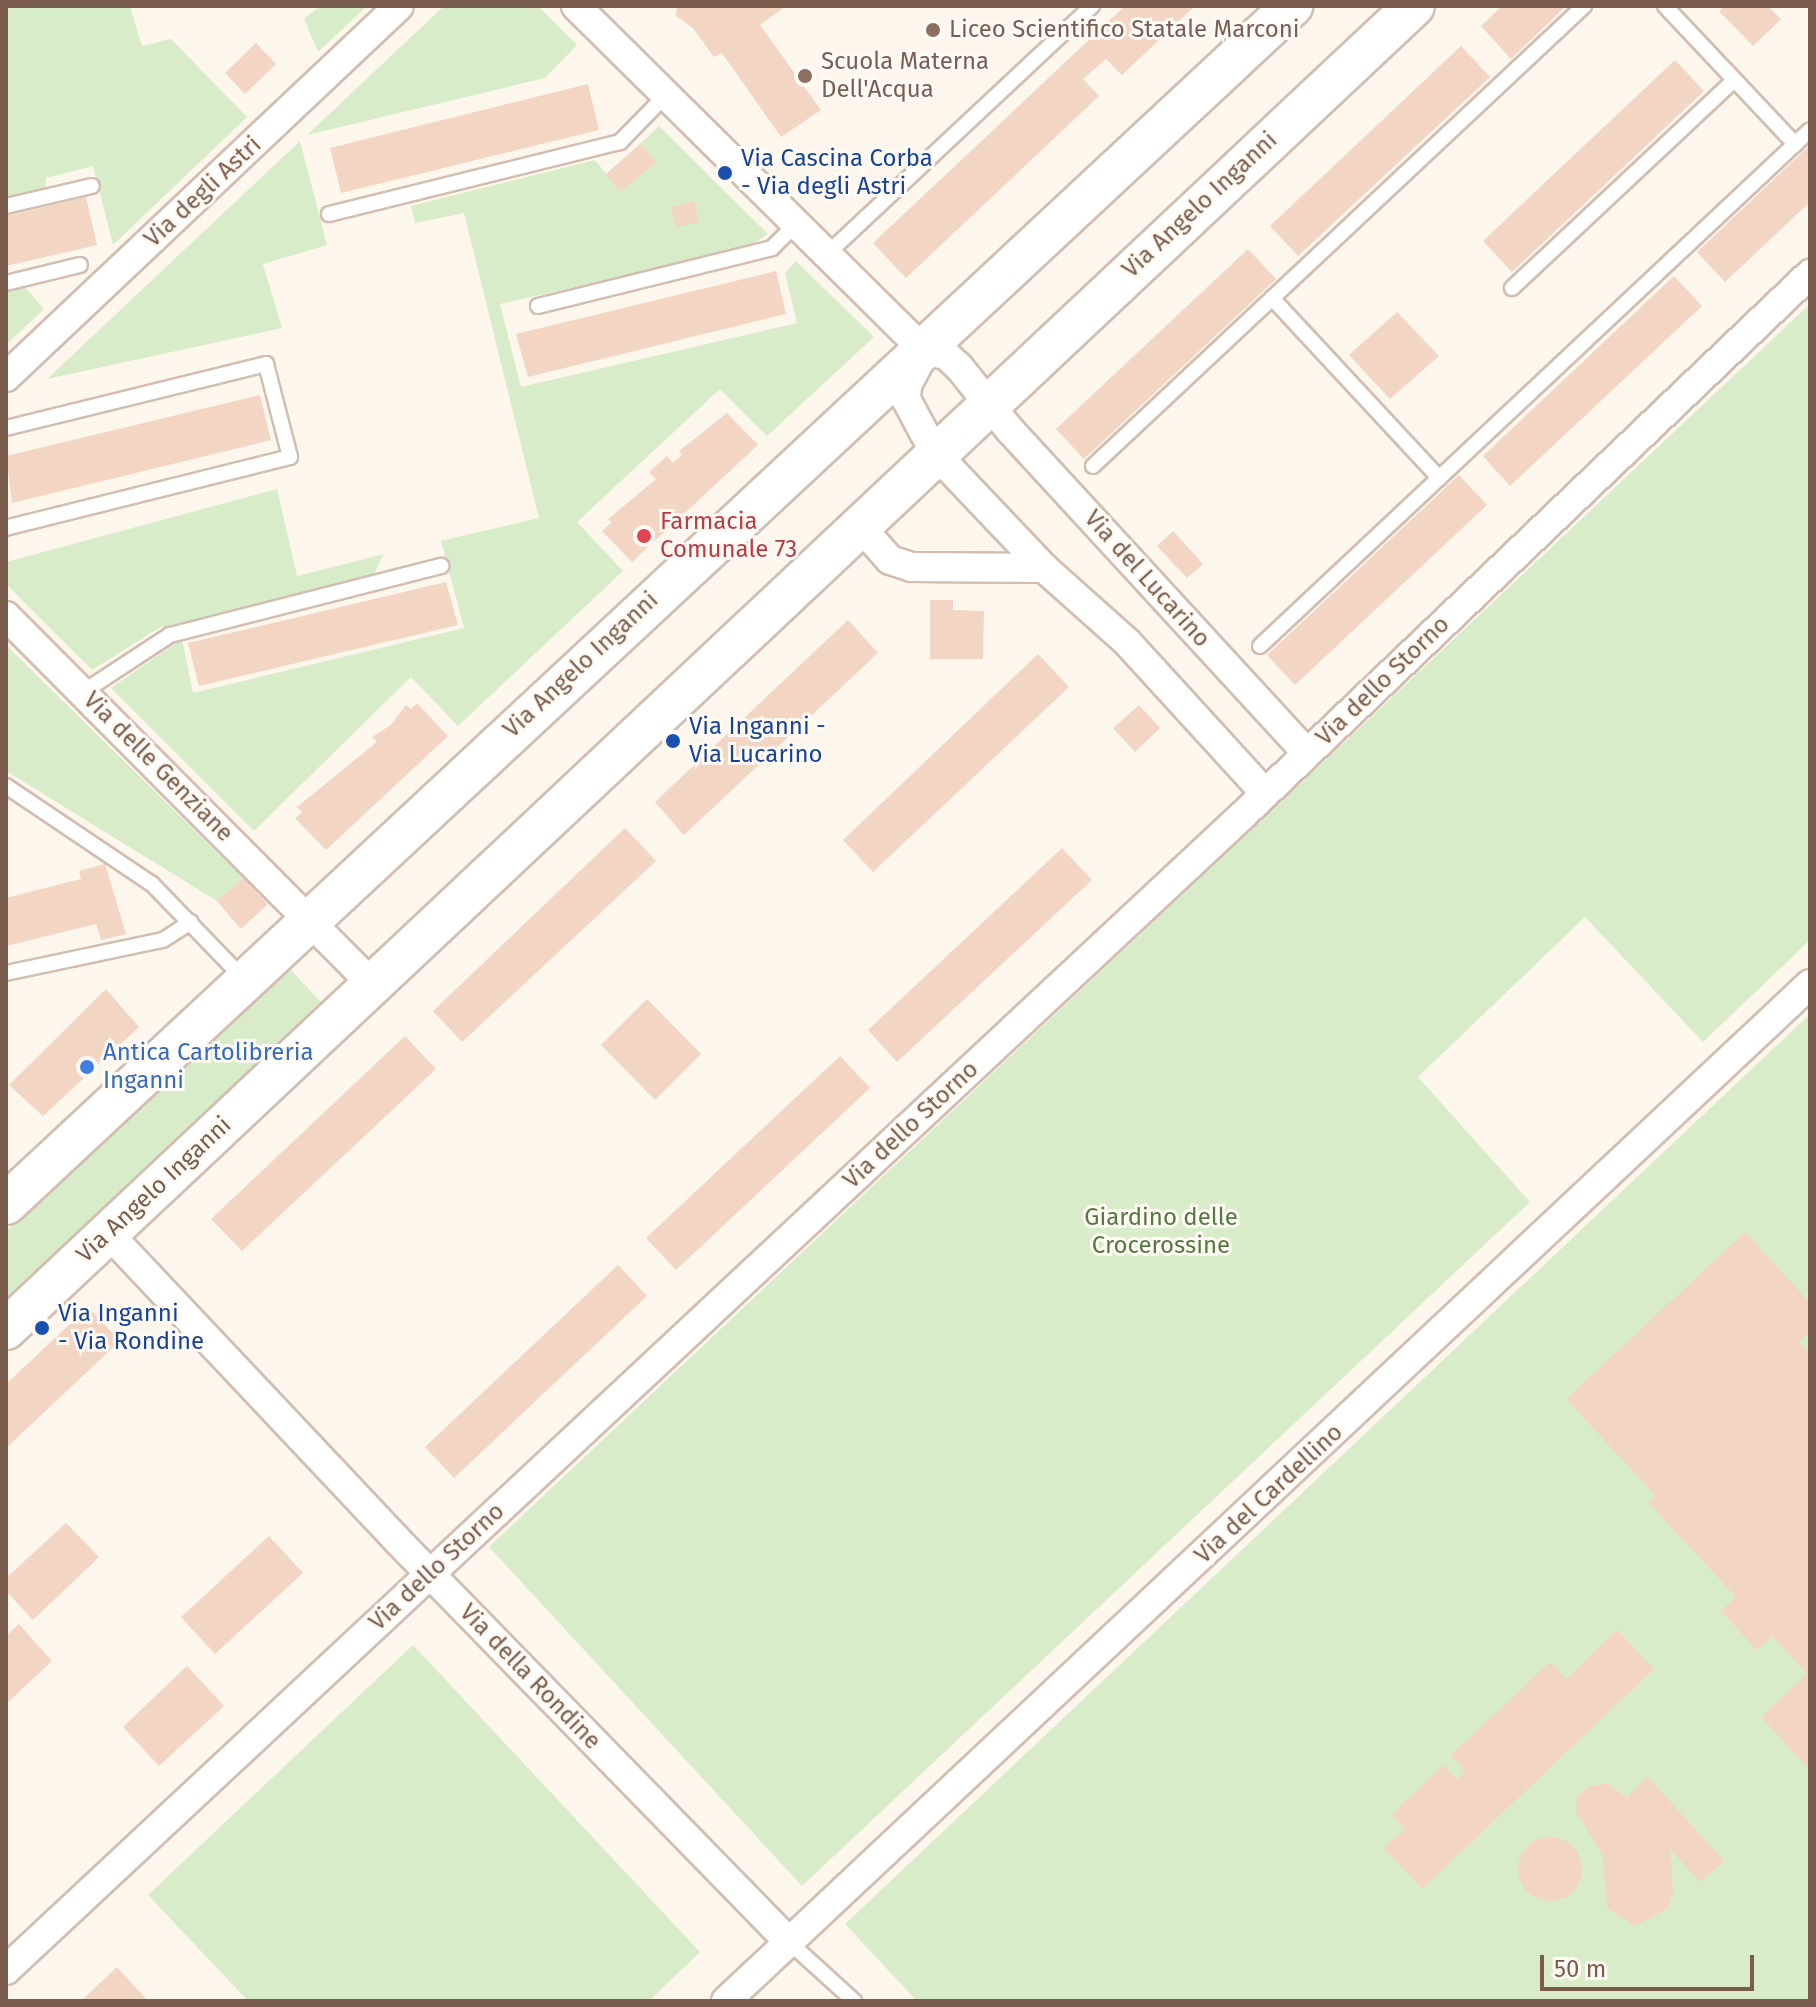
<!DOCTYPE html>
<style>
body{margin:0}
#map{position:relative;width:1816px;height:2007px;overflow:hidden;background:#fdf6ec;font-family:"Fira Sans",sans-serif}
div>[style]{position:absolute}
.green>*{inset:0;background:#d8ecc9}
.building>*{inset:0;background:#f3d5c3}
.round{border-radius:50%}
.roads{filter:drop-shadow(2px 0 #d1beb0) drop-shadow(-2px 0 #d1beb0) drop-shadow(0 2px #d1beb0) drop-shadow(0 -2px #d1beb0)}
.lane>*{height:14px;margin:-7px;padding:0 7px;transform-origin:7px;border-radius:7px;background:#fff}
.street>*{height:28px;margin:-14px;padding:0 14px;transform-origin:14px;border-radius:14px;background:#fff}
.secondary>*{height:40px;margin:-20px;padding:0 20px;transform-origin:20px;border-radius:20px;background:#fff}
.dots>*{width:22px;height:22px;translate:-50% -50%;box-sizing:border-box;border:4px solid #fffaf3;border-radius:50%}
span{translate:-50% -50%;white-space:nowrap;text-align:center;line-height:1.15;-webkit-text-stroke:6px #fffaf3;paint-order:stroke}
.education-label{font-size:24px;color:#785e54}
.left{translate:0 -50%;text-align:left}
.transit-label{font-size:24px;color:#164399}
.street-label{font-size:24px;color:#7a5c4d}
.health-label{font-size:24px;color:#be3a42}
.shop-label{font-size:24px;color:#366cbe}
.park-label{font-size:24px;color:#537a41}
.frame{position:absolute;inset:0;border:8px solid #7a5c4d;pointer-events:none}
.scale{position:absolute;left:1540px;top:1955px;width:214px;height:36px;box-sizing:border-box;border:4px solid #7a5c4d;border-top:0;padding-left:10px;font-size:24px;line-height:28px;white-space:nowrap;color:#7a5c4d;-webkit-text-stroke:6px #fffaf3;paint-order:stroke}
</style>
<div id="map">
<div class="green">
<div style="clip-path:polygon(6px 6px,130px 6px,142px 46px,171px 39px,247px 117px,113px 245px,93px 166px,46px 178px,45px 190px,6px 199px)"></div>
<div style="clip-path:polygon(320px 6px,367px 6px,318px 52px,304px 19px)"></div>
<div style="clip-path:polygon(444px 6px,538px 6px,577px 45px,545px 78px,307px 135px)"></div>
<div style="clip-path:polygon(659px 126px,768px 234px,747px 248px,500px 304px,521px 387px,797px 323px,785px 273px,796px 261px,874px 337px,767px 436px,720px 389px,577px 522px,623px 571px,458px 726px,411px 677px,254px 831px,111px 688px,182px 639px,193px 693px,464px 628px,441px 541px,539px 518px,464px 213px,415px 223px,411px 206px,595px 160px,621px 192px,655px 162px,640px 144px)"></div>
<div style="clip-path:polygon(300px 141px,327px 245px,263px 264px,282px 328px,47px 379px)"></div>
<div style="clip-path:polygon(25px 287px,44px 309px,6px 345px,6px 292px)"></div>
<div style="clip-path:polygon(1810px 304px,1810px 940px,1703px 1042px,1585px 917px,1418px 1077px,1530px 1202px,802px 1886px,489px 1547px)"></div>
<div style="clip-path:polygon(277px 489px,297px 576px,384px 554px,373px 576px,159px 628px,92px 670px,6px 584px,6px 562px)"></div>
<div style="clip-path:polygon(6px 645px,243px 878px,217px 901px,6px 771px)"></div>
<div style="clip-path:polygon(287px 966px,322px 1003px,6px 1301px,6px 1231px)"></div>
<div style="clip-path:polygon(1810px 1014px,1810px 2001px,917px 2001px,845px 1924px)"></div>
<div style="clip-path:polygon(413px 1645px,700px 1952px,649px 2001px,248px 2001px,148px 1895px)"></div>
</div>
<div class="building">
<div style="clip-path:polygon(677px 6px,786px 6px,760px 25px,821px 110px,781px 137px,722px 53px,714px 57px,693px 28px,676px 16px)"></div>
<div style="clip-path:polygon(1125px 6px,1195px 6px,1122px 75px,1106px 59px,1083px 79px,1099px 96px,906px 278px,873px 243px)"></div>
<div style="clip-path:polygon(1502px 6px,1566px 6px,1511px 59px,1481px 26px)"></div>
<div style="clip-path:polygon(1725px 6px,1768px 6px,1781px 19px,1753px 46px,1719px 11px)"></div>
<div style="clip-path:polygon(256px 43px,276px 64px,245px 94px,225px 73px)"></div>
<div style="clip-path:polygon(1461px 46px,1490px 77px,1298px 256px,1270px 226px)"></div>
<div style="clip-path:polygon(1675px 60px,1704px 91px,1512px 272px,1483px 241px)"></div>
<div style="clip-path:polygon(588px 84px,599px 130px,341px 193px,330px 148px)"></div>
<div style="clip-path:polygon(640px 144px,656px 162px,621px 192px,605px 175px)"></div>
<div style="clip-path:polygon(1810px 145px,1810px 202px,1725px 282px,1697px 252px)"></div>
<div style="clip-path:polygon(86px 197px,97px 245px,6px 266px,6px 216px)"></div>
<div style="clip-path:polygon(694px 201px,699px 222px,676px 227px,671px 207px)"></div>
<div style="clip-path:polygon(1248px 249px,1276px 279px,1084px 459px,1056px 429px)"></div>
<div style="clip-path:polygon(776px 271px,786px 314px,528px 377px,516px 334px)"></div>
<div style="clip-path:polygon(1674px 276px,1702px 306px,1510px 486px,1483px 456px)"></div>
<div style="clip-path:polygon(1397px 312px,1439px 356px,1390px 399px,1349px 355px)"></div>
<div style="clip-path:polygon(260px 395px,271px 440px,12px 503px,6px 456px)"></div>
<div style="clip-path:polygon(727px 413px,758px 445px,632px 562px,602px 531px,612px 522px,608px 519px,656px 479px,649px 472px,667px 456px,673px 463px,682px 455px,679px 451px)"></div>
<div style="clip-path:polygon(1459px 475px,1487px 505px,1295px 685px,1267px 655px)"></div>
<div style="clip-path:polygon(1173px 531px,1203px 564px,1187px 578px,1157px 546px)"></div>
<div style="clip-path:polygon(446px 582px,458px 625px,199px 686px,188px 643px)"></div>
<div style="clip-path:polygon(930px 600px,953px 600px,953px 610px,984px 611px,983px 659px,930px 659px)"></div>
<div style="clip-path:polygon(848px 620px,878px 653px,684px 835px,655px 802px)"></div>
<div style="clip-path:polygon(1038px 654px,1069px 687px,873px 872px,843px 840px)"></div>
<div style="clip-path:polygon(417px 703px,448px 736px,326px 850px,295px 818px,302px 812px,297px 807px,377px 742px,372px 737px,391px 725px,406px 705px,411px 709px)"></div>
<div style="clip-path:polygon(1139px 705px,1160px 728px,1135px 752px,1113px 728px)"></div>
<div style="clip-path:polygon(625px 828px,656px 861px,462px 1042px,433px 1011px)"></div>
<div style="clip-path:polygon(1062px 848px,1092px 880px,897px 1062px,868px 1030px)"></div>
<div style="clip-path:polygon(105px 864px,126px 934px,101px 940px,96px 924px,6px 946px,6px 898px,81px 879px,79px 871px)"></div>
<div style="clip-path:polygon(243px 878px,268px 904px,241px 929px,217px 901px)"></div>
<div style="clip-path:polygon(106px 989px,139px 1027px,43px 1116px,9px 1085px)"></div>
<div style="clip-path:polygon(647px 999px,701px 1054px,655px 1100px,601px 1045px)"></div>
<div style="clip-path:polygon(405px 1036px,436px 1069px,242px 1251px,211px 1219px)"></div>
<div style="clip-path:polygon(840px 1056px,870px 1088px,676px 1270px,646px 1238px)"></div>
<div style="clip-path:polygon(1745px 1232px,1810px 1303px,1810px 1331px,1798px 1342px,1810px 1354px,1810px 1770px,1761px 1717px,1807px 1674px,1772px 1636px,1757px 1650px,1721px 1611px,1736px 1597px,1648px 1502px,1655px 1495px,1566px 1399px)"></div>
<div style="clip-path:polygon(618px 1265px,647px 1296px,454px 1478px,425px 1447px)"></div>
<div style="clip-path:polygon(88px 1307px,120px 1341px,6px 1448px,6px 1384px)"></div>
<div style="clip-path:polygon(66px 1523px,99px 1557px,33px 1620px,6px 1591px,6px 1578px)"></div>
<div style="clip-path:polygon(269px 1536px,303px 1573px,215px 1654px,181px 1617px)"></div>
<div style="clip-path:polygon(19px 1624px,52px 1661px,6px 1704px,6px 1636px)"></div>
<div style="clip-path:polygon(1617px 1630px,1654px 1669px,1422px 1889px,1384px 1848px,1405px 1829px,1392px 1814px,1443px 1765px,1457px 1779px,1466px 1771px,1451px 1755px,1550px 1662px,1566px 1679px)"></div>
<div style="clip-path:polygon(187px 1666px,224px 1706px,159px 1766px,123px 1727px)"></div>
<div style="clip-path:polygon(1647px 1776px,1724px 1861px,1700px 1882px,1670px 1849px,1673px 1893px,1667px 1909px,1634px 1926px,1607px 1908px,1603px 1856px,1575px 1810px,1578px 1796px,1588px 1787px,1607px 1783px,1627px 1798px)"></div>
<div class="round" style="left:1518px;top:1837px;width:64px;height:64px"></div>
<div style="clip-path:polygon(117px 1967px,148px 2001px,81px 2001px)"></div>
</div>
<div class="roads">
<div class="lane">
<div style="left:1665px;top:6px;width:190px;rotate:46.7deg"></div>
<div style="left:6px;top:206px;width:88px;rotate:-13.1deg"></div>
<div style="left:329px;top:214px;width:300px;rotate:-13.9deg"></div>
<div style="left:620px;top:142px;width:66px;rotate:-45.6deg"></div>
<div style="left:827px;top:254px;width:363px;rotate:-43.1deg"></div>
<div style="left:6px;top:283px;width:76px;rotate:-13.7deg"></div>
<div style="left:1512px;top:288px;width:304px;rotate:-43.1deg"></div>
<div style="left:1272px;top:298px;width:246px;rotate:47.1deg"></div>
<div style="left:538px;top:306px;width:241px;rotate:-13.9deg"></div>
<div style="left:772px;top:248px;width:34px;rotate:-45deg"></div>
<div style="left:6px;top:428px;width:268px;rotate:-13.8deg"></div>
<div style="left:266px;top:364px;width:96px;rotate:75.5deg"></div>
<div style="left:290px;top:457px;width:293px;rotate:166deg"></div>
<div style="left:1093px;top:466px;width:673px;rotate:-43.13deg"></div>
<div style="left:1260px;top:646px;width:754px;rotate:-43.17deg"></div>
<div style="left:83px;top:692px;width:104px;rotate:-33.2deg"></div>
<div style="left:170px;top:635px;width:280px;rotate:-14.3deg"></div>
<div style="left:6px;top:786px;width:176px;rotate:33.9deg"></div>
<div style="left:152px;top:884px;width:132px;rotate:45.9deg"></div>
<div style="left:6px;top:973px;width:160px;rotate:-11.9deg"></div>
<div style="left:163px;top:940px;width:33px;rotate:-33deg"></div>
<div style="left:789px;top:1942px;width:88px;rotate:42.2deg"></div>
</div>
<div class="street">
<div style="left:576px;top:6px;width:491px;rotate:44.7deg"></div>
<div style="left:925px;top:351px;width:21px;rotate:11deg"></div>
<div style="left:946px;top:355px;width:18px;rotate:43deg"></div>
<div style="left:959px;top:367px;width:80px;rotate:51.1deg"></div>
<div style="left:1009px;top:429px;width:440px;rotate:47.4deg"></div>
<div style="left:921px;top:359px;width:30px;rotate:118deg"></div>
<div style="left:907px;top:385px;width:14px;rotate:94deg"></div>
<div style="left:906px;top:399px;width:61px;rotate:61.8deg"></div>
<div style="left:935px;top:453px;width:158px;rotate:46.5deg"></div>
<div style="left:1044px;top:568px;width:111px;rotate:41.7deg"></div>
<div style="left:1127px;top:642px;width:205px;rotate:47.6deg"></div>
<div style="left:6px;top:377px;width:540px;rotate:-43.35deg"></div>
<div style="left:860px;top:526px;width:45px;rotate:48.6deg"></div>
<div style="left:890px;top:560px;width:22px;rotate:18deg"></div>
<div style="left:911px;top:567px;width:133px;rotate:0.4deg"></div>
<div style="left:6px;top:616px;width:520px;rotate:45.16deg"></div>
<div style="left:108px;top:1233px;width:423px;rotate:46.7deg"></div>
<div style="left:398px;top:1541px;width:560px;rotate:45.72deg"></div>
<div style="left:6px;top:1970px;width:1695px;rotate:-43.04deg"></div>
<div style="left:1245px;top:813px;width:781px;rotate:-43.65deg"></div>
<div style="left:726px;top:2001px;width:1486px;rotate:-43.17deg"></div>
</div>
<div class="secondary">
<div style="left:6px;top:1204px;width:1758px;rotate:-42.97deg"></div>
<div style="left:6px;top:1329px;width:1932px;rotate:-43.22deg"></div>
</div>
</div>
<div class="dots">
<div style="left:933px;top:30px;background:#8d6e63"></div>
<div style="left:805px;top:76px;background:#8d6e63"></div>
<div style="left:725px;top:173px;background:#1a4fb4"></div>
<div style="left:644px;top:536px;background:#e0444e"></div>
<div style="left:673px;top:741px;background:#1a4fb4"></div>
<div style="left:87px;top:1067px;background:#3f7fe0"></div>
<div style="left:42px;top:1328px;background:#1a4fb4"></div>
</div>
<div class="education-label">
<span class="left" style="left:949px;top:30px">Liceo Scientifico Statale Marconi</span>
<span class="left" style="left:821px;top:76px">Scuola Materna<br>Dell'Acqua</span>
</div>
<div class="transit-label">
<span class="left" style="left:741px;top:173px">Via Cascina Corba<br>- Via degli Astri</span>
<span class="left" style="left:689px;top:741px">Via Inganni -<br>Via Lucarino</span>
<span class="left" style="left:58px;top:1328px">Via Inganni<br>- Via Rondine</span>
</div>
<div class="street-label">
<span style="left:203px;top:192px;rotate:-43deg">Via degli Astri</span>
<span style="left:1200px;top:205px;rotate:-43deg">Via Angelo Inganni</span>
<span style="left:1147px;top:579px;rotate:48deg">Via del Lucarino</span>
<span style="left:581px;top:665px;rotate:-43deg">Via Angelo Inganni</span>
<span style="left:1383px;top:681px;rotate:-44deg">Via dello Storno</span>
<span style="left:158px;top:767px;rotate:45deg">Via delle Genziane</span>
<span style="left:911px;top:1125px;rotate:-43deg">Via dello Storno</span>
<span style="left:154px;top:1190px;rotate:-43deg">Via Angelo Inganni</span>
<span style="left:1269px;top:1494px;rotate:-43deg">Via del Cardellino</span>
<span style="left:437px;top:1567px;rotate:-43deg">Via dello Storno</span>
<span style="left:530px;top:1677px;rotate:46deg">Via della Rondine</span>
</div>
<div class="health-label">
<span class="left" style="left:660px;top:536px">Farmacia<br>Comunale 73</span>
</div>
<div class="shop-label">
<span class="left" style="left:103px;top:1067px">Antica Cartolibreria<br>Inganni</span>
</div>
<div class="park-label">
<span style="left:1161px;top:1232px">Giardino delle<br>Crocerossine</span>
</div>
<div class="frame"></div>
<div class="scale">50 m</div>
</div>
